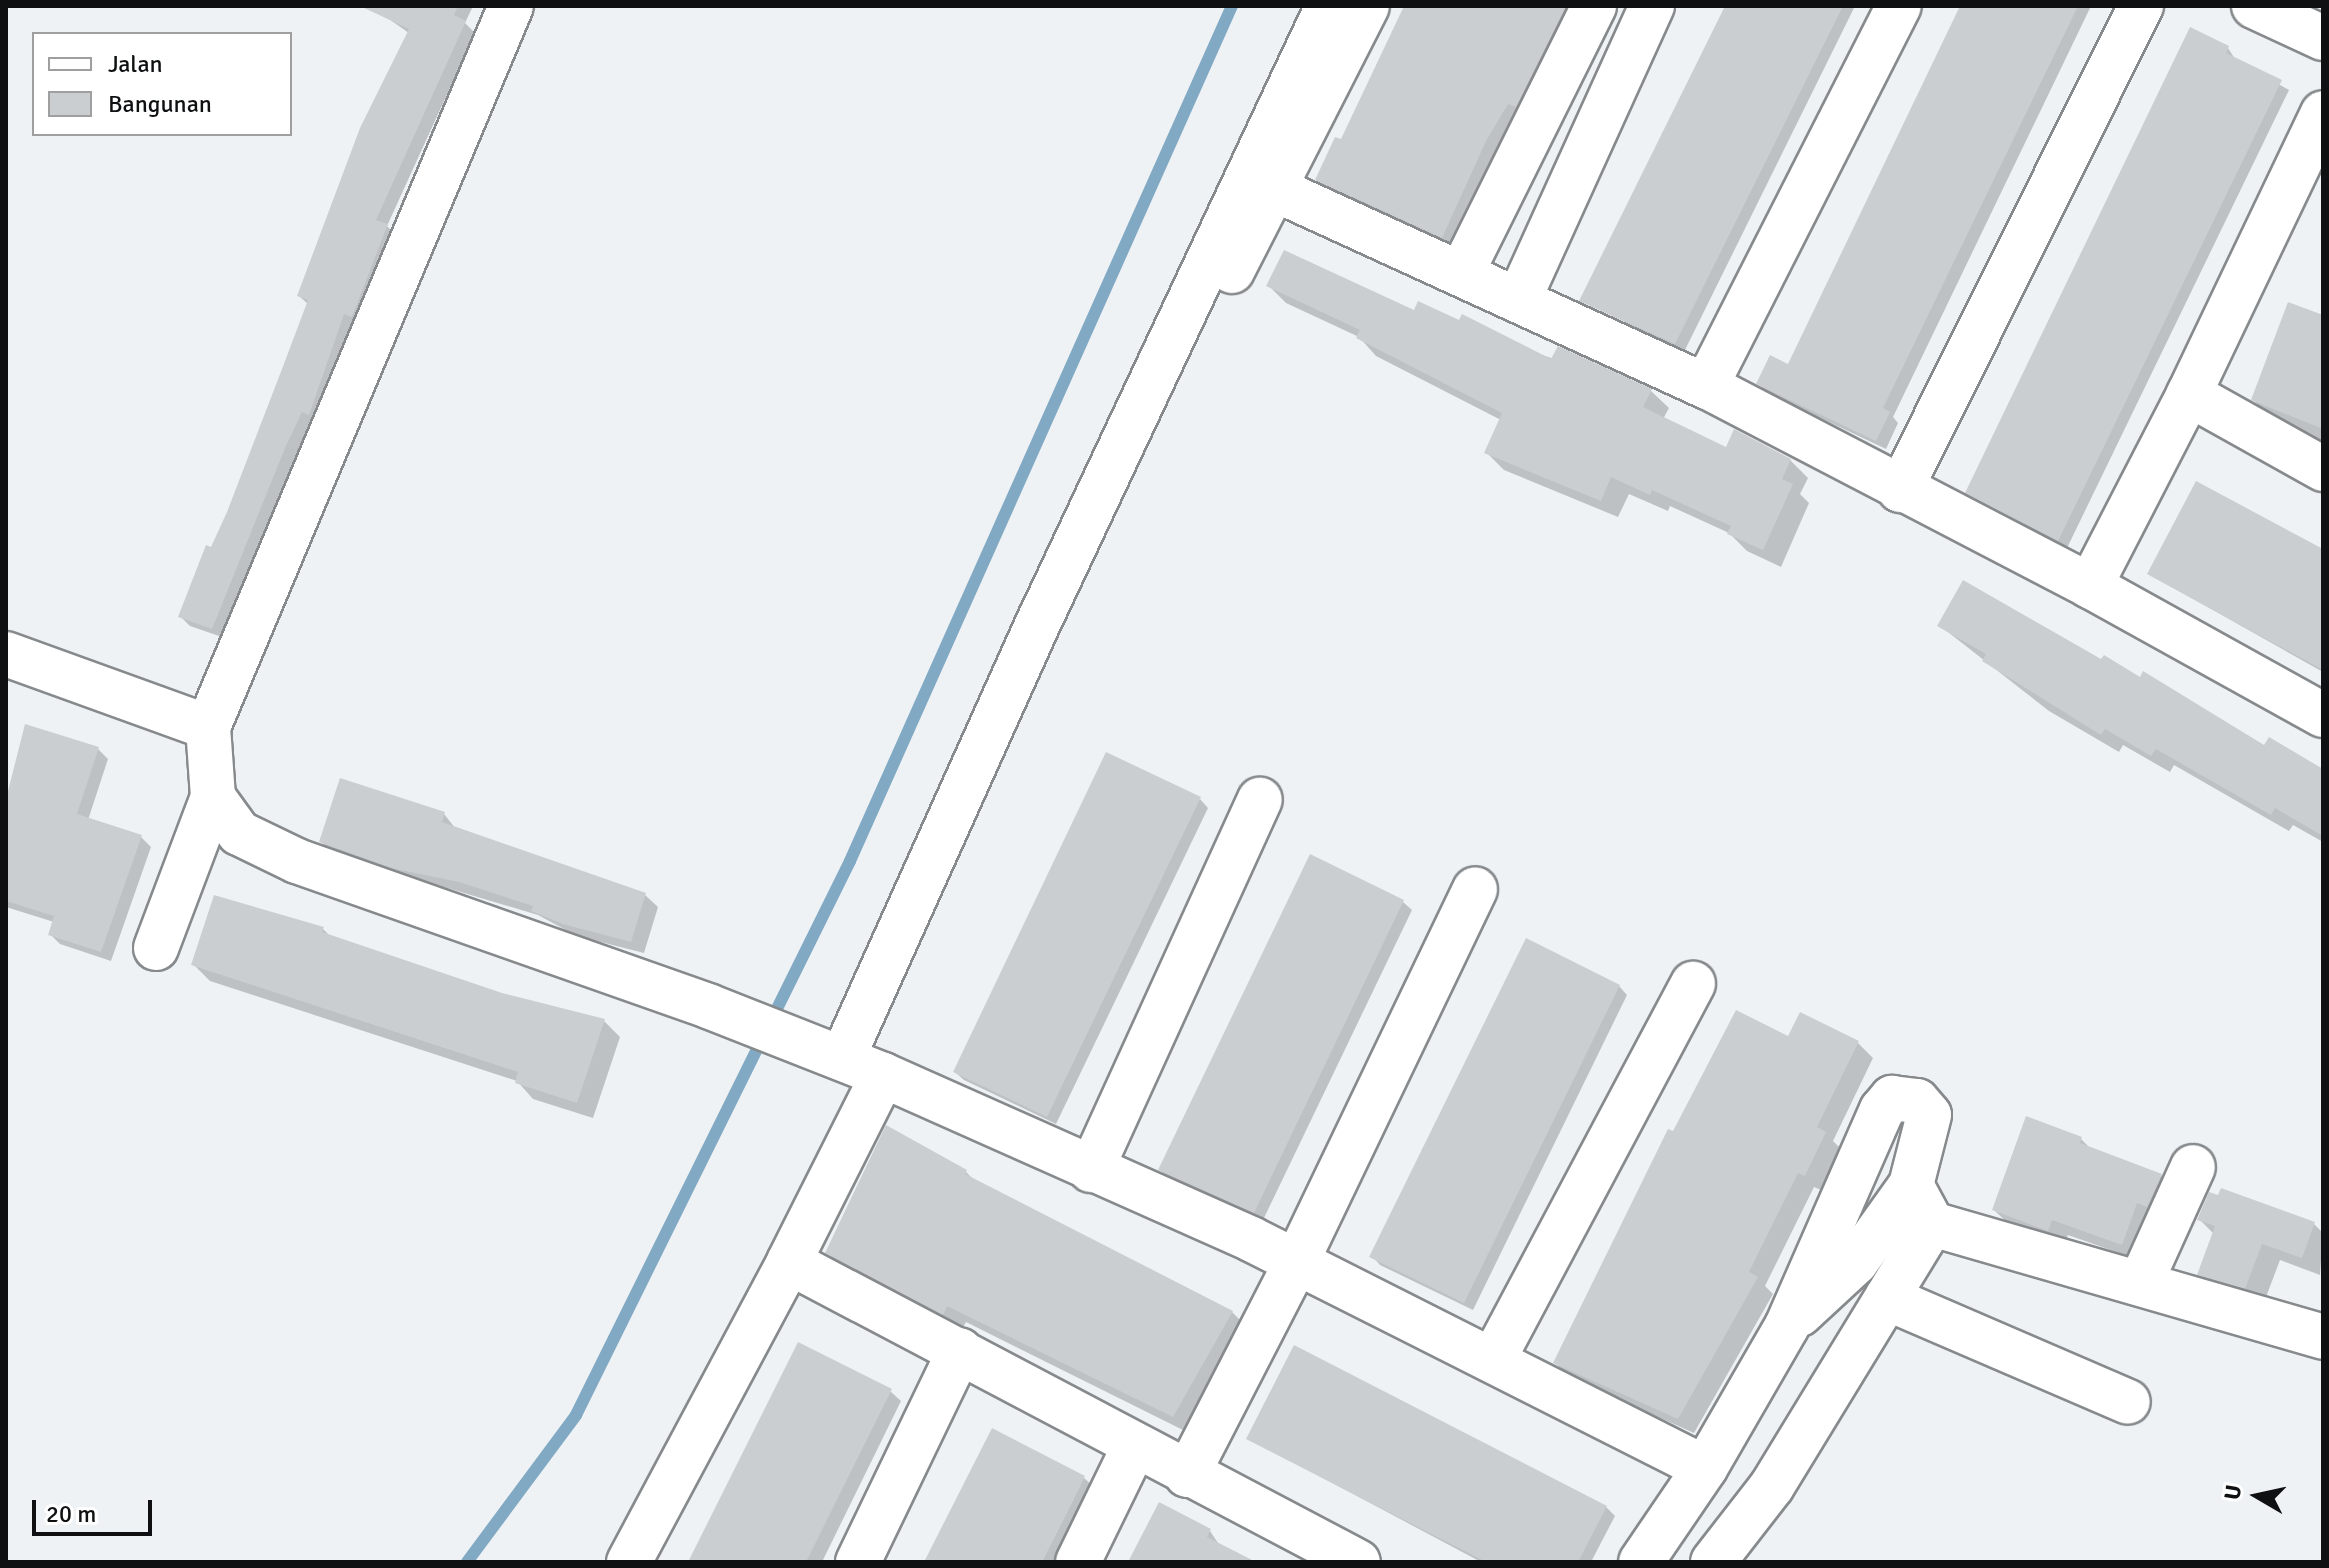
<!DOCTYPE html>
<style>
body{margin:0}
#map{position:relative;width:2329px;height:1568px;overflow:hidden;background:#eef2f5;font-family:Signika,sans-serif}
div>[style]{position:absolute}
.shadow>*{inset:0;background:#0003}
.stream>*{height:12px;margin:-6px;padding:0 6px;transform-origin:6px;border-radius:6px;background:#81a9c3}
.building>*{inset:0;background:#caced0}
.roads{filter:drop-shadow(2px 0 #868a8c) drop-shadow(-2px 0 #868a8c) drop-shadow(0 2px #868a8c) drop-shadow(0 -2px #868a8c)}
.minor>*{height:44px;margin:-22px;padding:0 22px;transform-origin:22px;border-radius:22px;background:#fff}
span{translate:-50% -50%;white-space:nowrap;text-align:center;line-height:1.15;-webkit-text-stroke:6px #fff;paint-order:stroke}
.frame{position:absolute;inset:0;border:8px solid #0e1011;pointer-events:none}
.legend{position:absolute;left:32px;top:32px;width:260px;height:104px;box-sizing:border-box;background:#fff;border:2px solid #9f9fa0;margin:0;padding:10px 14px;list-style:none;font-size:24px;color:#0e1011}
.legend li{display:flex;align-items:center;gap:16px;height:40px}
.legend b{width:40px;border:2px solid #9f9fa0}
.north{position:absolute;left:2217px;top:1456px;width:80px;height:80px;-webkit-text-stroke:6px #fff;paint-order:stroke;rotate:279deg;font-size:22px;font-weight:700;line-height:32px;text-align:center;color:#0e1011}
.north::after{content:'';display:block;margin:auto;width:28px;height:36px;background:#0e1011;clip-path:polygon(50% 0,100% 100%,50% 72%,0 100%)}
.scale{position:absolute;left:32px;top:1500px;width:120px;height:36px;box-sizing:border-box;border:4px solid #0e1011;border-top:0;padding-left:10px;font-size:24px;line-height:28px;white-space:nowrap;color:#0e1011;-webkit-text-stroke:6px #fff;paint-order:stroke}
</style>
<div id="map">
<div class="shadow">
<div style="clip-path:polygon(388px 6px,473px 6px,465px 23px,475px 33px,387px 226px,397px 236px,362px 325px,354px 322px,319px 423px,312px 421px,222px 637px,190px 626px,180px 616px,229px 513px,308px 304px,299px 296px,409px 33px,383px 15px)"></div>
<div style="clip-path:polygon(1406px 6px,1564px 6px,1581px 22px,1457px 252px,1333px 195px,1318px 180px,1342px 142px)"></div>
<div style="clip-path:polygon(1728px 6px,1855px 6px,1684px 352px,1582px 300px)"></div>
<div style="clip-path:polygon(1963px 6px,2091px 6px,1893px 417px,1898px 423px,1886px 449px,1768px 393px,1759px 384px,1789px 366px)"></div>
<div style="clip-path:polygon(2228px 48px,2235px 59px,2289px 90px,2067px 548px,1967px 492px)"></div>
<div style="clip-path:polygon(1269px 286px,1415px 313px,1651px 391px,1669px 408px,1663px 419px,1727px 449px,1790px 460px,1808px 478px,1800px 494px,1809px 503px,1781px 567px,1747px 551px,1729px 533px,1670px 506px,1668px 511px,1629px 494px,1618px 517px,1504px 470px,1486px 452px,1501px 420px,1376px 356px,1359px 337px,1286px 303px)"></div>
<div style="clip-path:polygon(2323px 317px,2323px 444px,2280px 427px,2253px 400px)"></div>
<div style="clip-path:polygon(2323px 552px,2323px 672px,2149px 574px)"></div>
<div style="clip-path:polygon(1939px 625px,2102px 662px,2265px 748px,2323px 770px,2323px 842px,2293px 825px,2289px 831px,2174px 765px,2170px 772px,2123px 745px,2119px 752px,2049px 711px)"></div>
<div style="clip-path:polygon(98px 749px,108px 759px,88px 820px,141px 837px,151px 847px,111px 961px,60px 944px,50px 934px,54px 922px,6px 907px,6px 802px)"></div>
<div style="clip-path:polygon(1200px 799px,1208px 808px,1056px 1124px,964px 1080px,955px 1072px)"></div>
<div style="clip-path:polygon(444px 814px,456px 829px,645px 895px,658px 907px,644px 953px,577px 936px,538px 915px,334px 854px,321px 842px)"></div>
<div style="clip-path:polygon(1403px 902px,1412px 910px,1263px 1220px,1169px 1178px,1160px 1170px)"></div>
<div style="clip-path:polygon(323px 929px,331px 937px,501px 995px,604px 1021px,620px 1037px,593px 1118px,533px 1099px,517px 1081px,210px 981px,194px 965px)"></div>
<div style="clip-path:polygon(1619px 986px,1627px 995px,1473px 1310px,1380px 1265px,1372px 1256px)"></div>
<div style="clip-path:polygon(1858px 1043px,1873px 1058px,1833px 1141px,1841px 1149px,1821px 1190px,1814px 1187px,1765px 1286px,1773px 1294px,1694px 1433px,1571px 1378px,1555px 1363px,1673px 1134px)"></div>
<div style="clip-path:polygon(2081px 1139px,2093px 1151px,2161px 1176px,2178px 1192px,2139px 1260px,2068px 1235px,2064px 1246px,2011px 1226px,1994px 1210px)"></div>
<div style="clip-path:polygon(966px 1172px,976px 1182px,1232px 1312px,1250px 1330px,1191px 1434px,966px 1322px,961px 1331px,845px 1270px,827px 1252px)"></div>
<div style="clip-path:polygon(2199px 1219px,2314px 1224px,2323px 1233px,2320px 1275px,2280px 1260px,2263px 1305px,2218px 1292px,2200px 1274px,2214px 1234px)"></div>
<div style="clip-path:polygon(890px 1391px,901px 1401px,822px 1562px,689px 1562px)"></div>
<div style="clip-path:polygon(1248px 1438px,1606px 1507px,1615px 1516px,1591px 1562px,1481px 1562px)"></div>
<div style="clip-path:polygon(1084px 1478px,1093px 1486px,1054px 1562px,926px 1562px)"></div>
<div style="clip-path:polygon(1160px 1505px,1210px 1531px,1220px 1546px,1251px 1562px,1139px 1562px)"></div>
</div>
<div class="stream">
<div style="left:467px;top:1562px;width:183px;rotate:-53.4deg"></div>
<div style="left:576px;top:1415px;width:618px;rotate:-63.68deg"></div>
<div style="left:850px;top:861px;width:936px;rotate:-65.93deg"></div>
</div>
<div class="building">
<div style="clip-path:polygon(360px 6px,458px 6px,454px 15px,466px 21px,376px 220px,388px 224px,352px 317px,344px 314px,309px 415px,302px 412px,285px 448px,212px 629px,178px 617px,206px 545px,211px 547px,227px 512px,282px 369px,308px 300px,297px 296px,360px 128px,409px 29px)"></div>
<div style="clip-path:polygon(1404px 6px,1566px 6px,1516px 107px,1508px 104px,1486px 141px,1442px 238px,1315px 180px,1335px 137px,1341px 139px)"></div>
<div style="clip-path:polygon(1725px 6px,1843px 6px,1675px 344px,1579px 301px)"></div>
<div style="clip-path:polygon(1960px 6px,2078px 6px,1883px 408px,1890px 412px,1876px 441px,1756px 384px,1770px 355px,1788px 364px)"></div>
<div style="clip-path:polygon(2190px 27px,2229px 46px,2226px 53px,2282px 80px,2058px 541px,1965px 493px)"></div>
<div style="clip-path:polygon(1284px 250px,1414px 310px,1418px 301px,1459px 320px,1462px 314px,1551px 359px,1558px 346px,1652px 389px,1643px 407px,1726px 447px,1734px 429px,1791px 459px,1782px 479px,1793px 484px,1763px 550px,1727px 534px,1731px 526px,1652px 490px,1650px 495px,1611px 477px,1601px 501px,1484px 453px,1502px 413px,1356px 338px,1360px 330px,1266px 286px)"></div>
<div style="clip-path:polygon(2288px 302px,2323px 315px,2323px 429px,2251px 400px)"></div>
<div style="clip-path:polygon(2196px 481px,2323px 549px,2323px 670px,2147px 574px)"></div>
<div style="clip-path:polygon(1963px 580px,2101px 659px,2104px 655px,2140px 677px,2143px 671px,2264px 745px,2269px 737px,2323px 769px,2323px 836px,2275px 808px,2271px 815px,2156px 749px,2151px 756px,2105px 729px,2101px 735px,1982px 661px,1986px 654px,1937px 626px)"></div>
<div style="clip-path:polygon(25px 724px,99px 747px,77px 814px,142px 835px,101px 952px,48px 935px,54px 916px,6px 901px,6px 799px)"></div>
<div style="clip-path:polygon(1106px 752px,1201px 797px,1047px 1117px,953px 1072px)"></div>
<div style="clip-path:polygon(340px 778px,445px 812px,442px 822px,646px 893px,631px 942px,563px 924px,531px 911px,533px 906px,459px 882px,391px 868px,319px 842px)"></div>
<div style="clip-path:polygon(1310px 854px,1404px 900px,1254px 1213px,1158px 1170px)"></div>
<div style="clip-path:polygon(214px 895px,324px 927px,322px 932px,502px 993px,605px 1019px,577px 1103px,515px 1083px,518px 1072px,191px 965px)"></div>
<div style="clip-path:polygon(1526px 938px,1620px 985px,1464px 1303px,1369px 1257px)"></div>
<div style="clip-path:polygon(1736px 1010px,1788px 1036px,1800px 1012px,1859px 1041px,1817px 1127px,1826px 1132px,1805px 1176px,1798px 1173px,1749px 1272px,1758px 1277px,1678px 1419px,1553px 1363px,1668px 1129px,1673px 1131px)"></div>
<div style="clip-path:polygon(2026px 1116px,2082px 1137px,2080px 1143px,2162px 1174px,2147px 1207px,2137px 1203px,2122px 1245px,2052px 1220px,2048px 1231px,1992px 1210px)"></div>
<div style="clip-path:polygon(886px 1125px,967px 1170px,965px 1174px,1233px 1311px,1173px 1417px,947px 1306px,943px 1315px,825px 1253px)"></div>
<div style="clip-path:polygon(2221px 1188px,2315px 1222px,2302px 1258px,2262px 1244px,2245px 1289px,2197px 1275px,2215px 1226px,2197px 1220px,2209px 1192px,2218px 1195px)"></div>
<div style="clip-path:polygon(798px 1342px,892px 1389px,806px 1562px,688px 1562px)"></div>
<div style="clip-path:polygon(1294px 1345px,1607px 1506px,1578px 1562px,1486px 1562px,1246px 1439px)"></div>
<div style="clip-path:polygon(992px 1428px,1085px 1476px,1072px 1503px,1042px 1562px,924px 1562px)"></div>
<div style="clip-path:polygon(1159px 1502px,1211px 1529px,1207px 1537px,1256px 1562px,1128px 1562px)"></div>
</div>
<div class="roads">
<div class="minor">
<div style="left:2254px;top:6px;width:76px;rotate:24.9deg"></div>
<div style="left:1277px;top:190px;width:472px;rotate:24.6deg"></div>
<div style="left:1706px;top:386px;width:433px;rotate:27.5deg"></div>
<div style="left:2090px;top:586px;width:266px;rotate:29deg"></div>
<div style="left:1232px;top:271px;width:297px;rotate:-63deg"></div>
<div style="left:1462px;top:272px;width:297px;rotate:-63.6deg"></div>
<div style="left:1519px;top:299px;width:322px;rotate:-65.6deg"></div>
<div style="left:1706px;top:386px;width:426px;rotate:-63.1deg"></div>
<div style="left:2189px;top:394px;width:154px;rotate:29.2deg"></div>
<div style="left:1900px;top:490px;width:541px;rotate:-63.53deg"></div>
<div style="left:2090px;top:586px;width:216px;rotate:-62.7deg"></div>
<div style="left:2189px;top:394px;width:311px;rotate:-64.5deg"></div>
<div style="left:6px;top:654px;width:215px;rotate:19.9deg"></div>
<div style="left:208px;top:727px;width:70px;rotate:85.9deg"></div>
<div style="left:213px;top:797px;width:44px;rotate:54.2deg"></div>
<div style="left:239px;top:833px;width:64px;rotate:25.8deg"></div>
<div style="left:297px;top:861px;width:436px;rotate:19.4deg"></div>
<div style="left:708px;top:1006px;width:188px;rotate:21.5deg"></div>
<div style="left:883px;top:1075px;width:209px;rotate:116.7deg"></div>
<div style="left:789px;top:1262px;width:643px;rotate:27.8deg"></div>
<div style="left:208px;top:727px;width:782px;rotate:-67.21deg"></div>
<div style="left:156px;top:948px;width:161px;rotate:-69.3deg"></div>
<div style="left:843px;top:1057px;width:482px;rotate:-65.8deg"></div>
<div style="left:1041px;top:617px;width:675px;rotate:-64.84deg"></div>
<div style="left:883px;top:1075px;width:403px;rotate:24deg"></div>
<div style="left:1251px;top:1239px;width:508px;rotate:26.77deg"></div>
<div style="left:1091px;top:1170px;width:407px;rotate:-65.5deg"></div>
<div style="left:2141px;top:1282px;width:126px;rotate:-65.7deg"></div>
<div style="left:1887px;top:1298px;width:262px;rotate:23.3deg"></div>
<div style="left:1800px;top:1314px;width:76px;rotate:-42.9deg"></div>
<div style="left:1856px;top:1262px;width:95px;rotate:-54.5deg"></div>
<div style="left:1494px;top:1358px;width:424px;rotate:-62deg"></div>
<div style="left:1187px;top:1475px;width:241px;rotate:-62.8deg"></div>
<div style="left:1297px;top:1261px;width:412px;rotate:-64.4deg"></div>
<div style="left:629px;top:1562px;width:340px;rotate:-61.9deg"></div>
<div style="left:858px;top:1562px;width:235px;rotate:-64.3deg"></div>
<div style="left:1078px;top:1562px;width:128px;rotate:-64deg"></div>
<div style="left:1641px;top:1562px;width:114px;rotate:-55.8deg"></div>
<div style="left:1705px;top:1468px;width:164px;rotate:-60deg"></div>
<div style="left:1787px;top:1326px;width:236px;rotate:-66.3deg"></div>
<div style="left:1882px;top:1110px;width:16px;rotate:-50deg"></div>
<div style="left:1892px;top:1098px;width:25px;rotate:7deg"></div>
<div style="left:1917px;top:1101px;width:18px;rotate:49deg"></div>
<div style="left:1929px;top:1115px;width:72px;rotate:104.4deg"></div>
<div style="left:1911px;top:1185px;width:44px;rotate:61.7deg"></div>
<div style="left:1932px;top:1224px;width:407px;rotate:16.1deg"></div>
<div style="left:1713px;top:1562px;width:96px;rotate:-52.2deg"></div>
<div style="left:1772px;top:1486px;width:307px;rotate:-58.6deg"></div>
</div>
</div>
<div class="frame"></div>
<ul class="legend">
<li><b style="height:10px;background:#fff"></b>Jalan</li>
<li><b style="height:22px;background:#caced0"></b>Bangunan</li>
</ul>
<div class="north">U</div>
<div class="scale">20 m</div>
</div>
